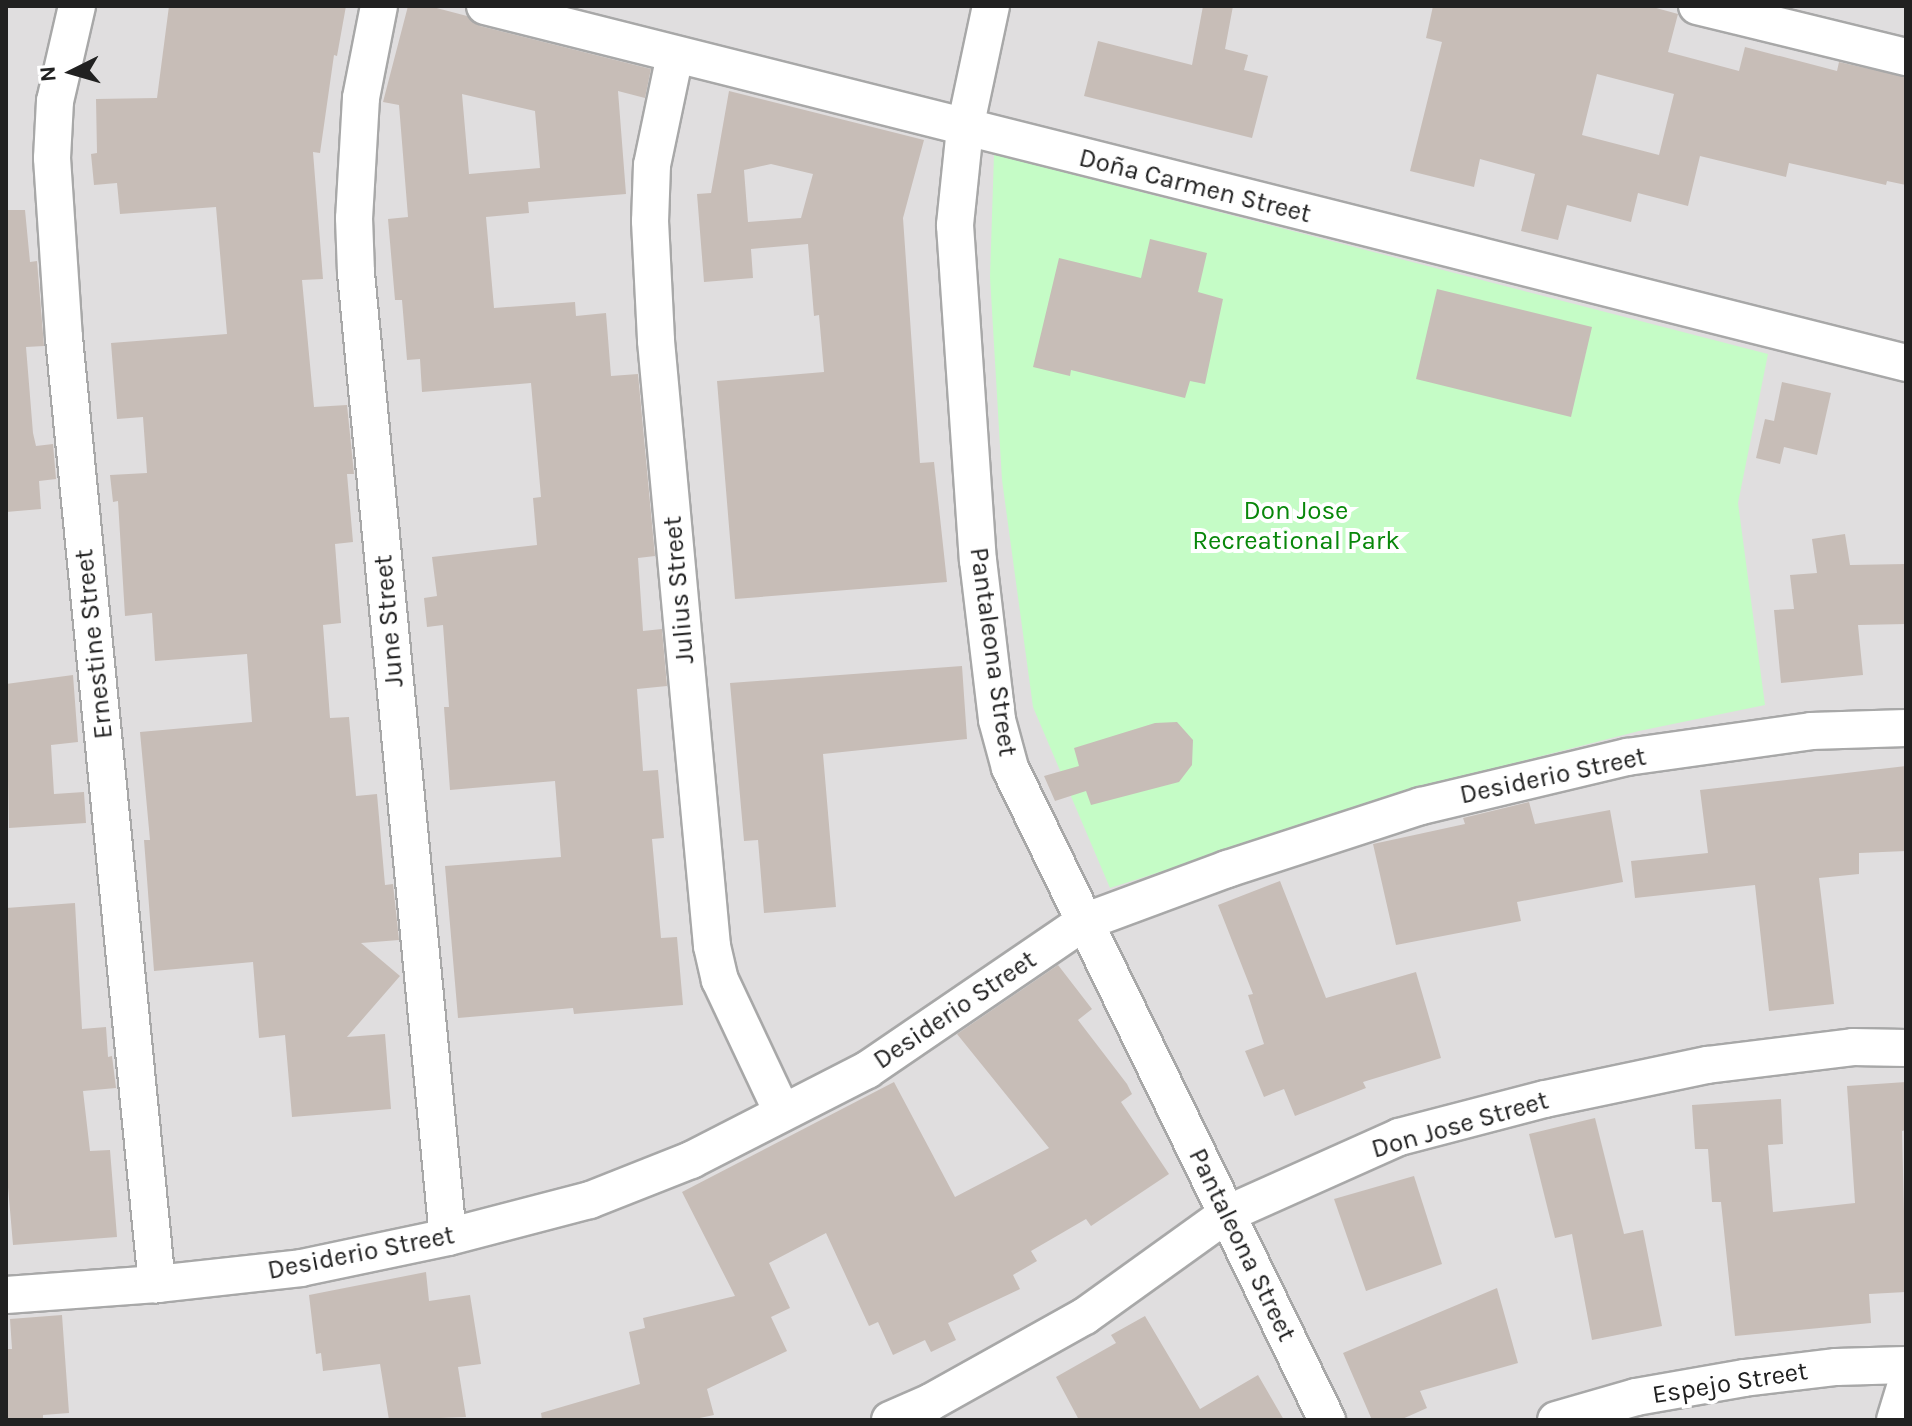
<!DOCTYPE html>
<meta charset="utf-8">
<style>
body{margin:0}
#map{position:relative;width:1912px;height:1426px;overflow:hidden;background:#f2eee8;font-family:Karla,sans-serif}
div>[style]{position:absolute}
.residential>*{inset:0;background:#e0dedf}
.park>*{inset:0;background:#c5fcc6}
.building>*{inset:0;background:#c7bdb7}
.roads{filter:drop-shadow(2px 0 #a8a8a8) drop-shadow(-2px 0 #a8a8a8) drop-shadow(0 2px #a8a8a8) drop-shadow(0 -2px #a8a8a8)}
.minor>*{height:36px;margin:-18px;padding:0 18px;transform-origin:18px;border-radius:18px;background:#fff}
span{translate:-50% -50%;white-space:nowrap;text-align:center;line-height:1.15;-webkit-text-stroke:8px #fff;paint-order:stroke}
.street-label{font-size:26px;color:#212121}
.park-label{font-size:26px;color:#08870a}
.frame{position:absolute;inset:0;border:8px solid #212121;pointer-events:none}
.north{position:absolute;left:32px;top:32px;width:80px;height:80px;-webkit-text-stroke:6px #fff;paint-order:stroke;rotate:265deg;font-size:22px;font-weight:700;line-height:32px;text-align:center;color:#212121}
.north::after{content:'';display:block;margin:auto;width:28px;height:36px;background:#212121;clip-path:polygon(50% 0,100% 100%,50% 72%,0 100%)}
</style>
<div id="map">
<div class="residential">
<div style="clip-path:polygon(6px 6px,1906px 6px,1906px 1420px,6px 1420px)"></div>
</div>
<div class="park">
<div style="clip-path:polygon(994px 154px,1768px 354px,1738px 503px,1765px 705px,1639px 731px,1437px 783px,1110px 888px,1033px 707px,1002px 480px,990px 277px)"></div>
</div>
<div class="building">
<div style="clip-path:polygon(169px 6px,346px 6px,337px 56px,334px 55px,320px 153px,313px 152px,323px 279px,302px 280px,314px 407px,347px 405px,354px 474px,347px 474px,353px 542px,335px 544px,341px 623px,323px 625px,330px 718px,349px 717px,356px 796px,377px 794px,385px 885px,393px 884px,399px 940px,361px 943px,400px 976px,347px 1037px,385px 1034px,391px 1109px,292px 1117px,285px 1035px,259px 1038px,253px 962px,154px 971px,144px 840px,150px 840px,140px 732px,252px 722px,247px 654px,155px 661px,152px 613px,125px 616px,118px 501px,113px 502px,110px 475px,147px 473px,143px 417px,117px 419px,111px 343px,227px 334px,216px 207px,120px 214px,117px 183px,94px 185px,91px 154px,97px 153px,96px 99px,157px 98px)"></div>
<div style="clip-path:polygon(evenodd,408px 6px,429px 6px,467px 16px,480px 26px,651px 69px,645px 98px,618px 91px,626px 194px,528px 202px,529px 213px,486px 217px,494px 308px,575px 302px,576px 316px,606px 313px,611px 376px,638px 374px,655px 556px,638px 558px,643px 631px,662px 629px,667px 686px,637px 689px,643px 771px,658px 770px,664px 838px,652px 839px,661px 938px,677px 937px,683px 1005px,574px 1014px,573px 1008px,458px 1018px,445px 866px,561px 857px,555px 781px,450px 790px,444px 707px,449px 707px,443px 625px,427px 627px,424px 598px,437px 596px,432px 557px,537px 545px,533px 498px,541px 497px,531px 383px,422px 392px,420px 359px,407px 360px,402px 300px,395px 300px,388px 219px,408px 217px,399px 105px,383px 102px,408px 6px,462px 94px,535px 111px,540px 168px,469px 174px,462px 94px)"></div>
<div style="clip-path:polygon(1203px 6px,1233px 6px,1225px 49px,1248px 55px,1244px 70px,1268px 76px,1252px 138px,1084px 96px,1098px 41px,1192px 65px)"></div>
<div style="clip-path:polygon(evenodd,1433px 6px,1649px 6px,1678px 14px,1668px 52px,1739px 71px,1745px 47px,1837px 71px,1839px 62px,1906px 77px,1906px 185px,1887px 181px,1886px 185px,1789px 163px,1786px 177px,1700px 156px,1688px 206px,1638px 193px,1631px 222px,1567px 205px,1558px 240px,1521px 231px,1535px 174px,1480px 159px,1474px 187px,1410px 171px,1442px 42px,1426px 38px,1433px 6px,1597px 74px,1674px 94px,1659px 155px,1582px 135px,1597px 74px)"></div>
<div style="clip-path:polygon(evenodd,729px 91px,924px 140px,903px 218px,920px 463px,934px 462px,947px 582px,735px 599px,717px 381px,824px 372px,819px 315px,814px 316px,808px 244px,751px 249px,753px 278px,704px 282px,697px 194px,711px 193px,729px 91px,771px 164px,813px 174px,801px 218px,748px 222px,744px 170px,771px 164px)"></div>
<div style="clip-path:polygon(6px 210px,25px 210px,30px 262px,37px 261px,44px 346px,26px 347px,33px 433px,36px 446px,53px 444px,56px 479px,39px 481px,41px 509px,6px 512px)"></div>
<div style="clip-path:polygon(1150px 239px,1207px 253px,1198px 292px,1223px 299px,1205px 384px,1190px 381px,1185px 398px,1071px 370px,1070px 376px,1033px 367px,1059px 258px,1141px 278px)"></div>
<div style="clip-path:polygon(1437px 289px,1592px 327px,1571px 417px,1416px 379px)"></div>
<div style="clip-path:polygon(1782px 382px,1831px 393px,1817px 455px,1784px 447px,1780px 464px,1756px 458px,1765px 419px,1774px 421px)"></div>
<div style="clip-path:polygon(1845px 534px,1850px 565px,1906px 564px,1906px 624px,1858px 625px,1863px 675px,1781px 683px,1774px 610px,1794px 609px,1790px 575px,1817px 573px,1812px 539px)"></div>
<div style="clip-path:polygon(962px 666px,967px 739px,823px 754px,836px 907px,764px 913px,758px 840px,744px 841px,730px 683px)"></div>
<div style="clip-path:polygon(73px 675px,78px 742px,51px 745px,54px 794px,84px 792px,86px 823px,9px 828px,6px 684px)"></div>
<div style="clip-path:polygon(1177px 722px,1193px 740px,1192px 765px,1179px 782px,1091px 805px,1086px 791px,1055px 801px,1044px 776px,1079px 766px,1074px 748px,1155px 723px)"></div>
<div style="clip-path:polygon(1906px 766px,1906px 851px,1859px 853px,1859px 874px,1819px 878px,1834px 1004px,1769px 1011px,1755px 885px,1635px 898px,1631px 861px,1708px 853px,1700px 790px)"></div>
<div style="clip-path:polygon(1529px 802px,1535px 824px,1610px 810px,1623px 882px,1517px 902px,1521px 921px,1396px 945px,1373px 844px,1465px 824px,1463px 818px)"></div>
<div style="clip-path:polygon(1280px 881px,1326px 998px,1416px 972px,1441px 1058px,1363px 1082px,1366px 1088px,1295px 1116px,1284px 1089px,1264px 1097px,1245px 1051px,1264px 1044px,1248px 995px,1253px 994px,1218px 905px)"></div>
<div style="clip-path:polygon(75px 903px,82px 1029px,106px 1027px,108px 1057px,112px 1056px,116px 1088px,83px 1091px,90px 1151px,110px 1150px,117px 1237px,13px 1245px,6px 1164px,6px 908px)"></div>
<div style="clip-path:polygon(1058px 965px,1092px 1009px,1078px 1020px,1127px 1084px,1132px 1094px,1121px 1102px,1169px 1174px,1091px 1226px,1086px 1219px,1031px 1251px,1037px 1261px,1013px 1275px,1020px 1289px,948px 1323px,956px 1340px,931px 1352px,925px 1340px,893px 1355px,878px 1322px,869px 1326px,826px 1233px,769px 1263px,790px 1308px,771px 1317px,787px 1351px,707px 1389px,714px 1415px,690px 1420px,542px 1420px,541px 1413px,640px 1384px,629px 1332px,645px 1328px,643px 1318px,735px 1296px,682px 1192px,894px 1082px,955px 1197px,1049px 1148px,957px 1034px)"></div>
<div style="clip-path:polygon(1906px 1082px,1906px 1130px,1902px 1131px,1906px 1292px,1869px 1294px,1871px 1323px,1735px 1336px,1721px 1202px,1712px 1202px,1708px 1149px,1695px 1149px,1692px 1105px,1781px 1099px,1783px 1144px,1768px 1145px,1773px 1212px,1855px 1203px,1847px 1086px)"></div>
<div style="clip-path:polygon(1595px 1118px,1624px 1234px,1643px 1230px,1662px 1326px,1592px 1340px,1572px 1234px,1555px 1238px,1529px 1134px)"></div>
<div style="clip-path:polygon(1414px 1176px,1442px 1264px,1366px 1291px,1334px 1199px)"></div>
<div style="clip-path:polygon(426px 1272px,429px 1301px,470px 1295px,481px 1364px,458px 1367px,466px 1417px,389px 1420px,380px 1364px,323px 1371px,321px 1353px,316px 1354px,309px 1295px)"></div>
<div style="clip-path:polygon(1497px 1288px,1518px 1363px,1420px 1391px,1427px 1408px,1400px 1420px,1372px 1420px,1343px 1353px)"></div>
<div style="clip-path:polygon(62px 1315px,69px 1413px,43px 1415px,43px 1420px,6px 1420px,6px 1349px,12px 1349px,10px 1319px)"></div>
<div style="clip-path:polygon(1145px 1316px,1200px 1409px,1258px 1375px,1284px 1420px,1079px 1420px,1056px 1377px,1116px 1343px,1111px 1335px)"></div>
</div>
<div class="roads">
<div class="minor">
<div style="left:77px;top:6px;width:98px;rotate:103deg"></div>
<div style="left:55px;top:101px;width:57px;rotate:93deg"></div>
<div style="left:52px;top:158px;width:180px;rotate:86.2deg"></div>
<div style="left:64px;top:338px;width:951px;rotate:84.39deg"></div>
<div style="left:379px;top:6px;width:94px;rotate:101.1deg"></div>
<div style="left:361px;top:98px;width:120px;rotate:93.3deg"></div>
<div style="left:354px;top:218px;width:55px;rotate:87.9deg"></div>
<div style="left:356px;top:273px;width:968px;rotate:84.55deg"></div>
<div style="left:485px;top:6px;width:1465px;rotate:14.1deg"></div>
<div style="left:991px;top:6px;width:125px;rotate:102deg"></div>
<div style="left:965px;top:128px;width:98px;rotate:95.9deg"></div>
<div style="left:955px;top:225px;width:336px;rotate:86.1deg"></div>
<div style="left:978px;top:560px;width:161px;rotate:83.2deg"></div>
<div style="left:997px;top:720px;width:50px;rotate:74.8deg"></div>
<div style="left:1010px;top:768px;width:725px;rotate:64.07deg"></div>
<div style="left:1697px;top:6px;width:215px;rotate:13.7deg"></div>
<div style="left:675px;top:55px;width:112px;rotate:101.8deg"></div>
<div style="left:652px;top:165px;width:56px;rotate:92deg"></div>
<div style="left:650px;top:221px;width:120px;rotate:87.1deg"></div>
<div style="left:656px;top:341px;width:608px;rotate:84.71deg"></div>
<div style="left:712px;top:946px;width:35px;rotate:77deg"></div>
<div style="left:720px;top:980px;width:146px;rotate:64.8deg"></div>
<div style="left:6px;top:1295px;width:151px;rotate:-4.2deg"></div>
<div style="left:157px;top:1284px;width:145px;rotate:-6.3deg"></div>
<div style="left:301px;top:1268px;width:150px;rotate:-11.9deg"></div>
<div style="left:448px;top:1237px;width:147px;rotate:-14.6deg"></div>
<div style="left:590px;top:1200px;width:109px;rotate:-21.6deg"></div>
<div style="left:691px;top:1160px;width:198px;rotate:-27.1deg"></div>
<div style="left:867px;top:1070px;width:263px;rotate:-34.3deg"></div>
<div style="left:1084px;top:922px;width:153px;rotate:-20.3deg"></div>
<div style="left:1227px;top:869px;width:204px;rotate:-18deg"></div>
<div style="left:1421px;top:806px;width:212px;rotate:-13.4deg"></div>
<div style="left:1627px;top:757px;width:186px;rotate:-8deg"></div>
<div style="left:1811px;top:731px;width:95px;rotate:-1.8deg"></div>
<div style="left:890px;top:1420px;width:45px;rotate:-23.7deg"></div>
<div style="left:931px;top:1402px;width:176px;rotate:-29.2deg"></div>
<div style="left:1085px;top:1316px;width:175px;rotate:-35.7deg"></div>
<div style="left:1227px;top:1214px;width:188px;rotate:-24.1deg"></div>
<div style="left:1399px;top:1137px;width:151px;rotate:-14.6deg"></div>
<div style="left:1545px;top:1099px;width:166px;rotate:-11.9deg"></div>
<div style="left:1707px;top:1065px;width:147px;rotate:-7deg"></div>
<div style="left:1853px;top:1047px;width:53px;rotate:1.1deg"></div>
<div style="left:1556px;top:1420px;width:83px;rotate:-16deg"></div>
<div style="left:1636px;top:1397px;width:110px;rotate:-10deg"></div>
<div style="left:1744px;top:1378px;width:93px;rotate:-6.8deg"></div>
<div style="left:1836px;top:1367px;width:70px;rotate:-1.6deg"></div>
<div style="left:1895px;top:1420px;width:38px;rotate:-73deg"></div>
</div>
</div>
<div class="street-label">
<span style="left:1195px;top:186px;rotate:14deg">Doña Carmen Street</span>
<span style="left:679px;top:590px;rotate:-95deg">Julius Street</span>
<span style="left:389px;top:621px;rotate:-95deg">June Street</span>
<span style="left:94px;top:644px;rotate:-96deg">Ernestine Street</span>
<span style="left:993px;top:652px;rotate:82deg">Pantaleona Street</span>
<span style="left:1553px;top:776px;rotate:-12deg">Desiderio Street</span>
<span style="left:955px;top:1010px;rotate:-34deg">Desiderio Street</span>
<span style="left:1460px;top:1125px;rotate:-16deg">Don Jose Street</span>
<span style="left:1242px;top:1245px;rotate:64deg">Pantaleona Street</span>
<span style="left:361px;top:1253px;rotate:-11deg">Desiderio Street</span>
<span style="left:1730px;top:1383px;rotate:-9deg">Espejo Street</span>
</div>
<div class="park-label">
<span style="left:1296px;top:526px">Don Jose<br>Recreational Park</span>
</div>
<div class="frame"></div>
<div class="north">N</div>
</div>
